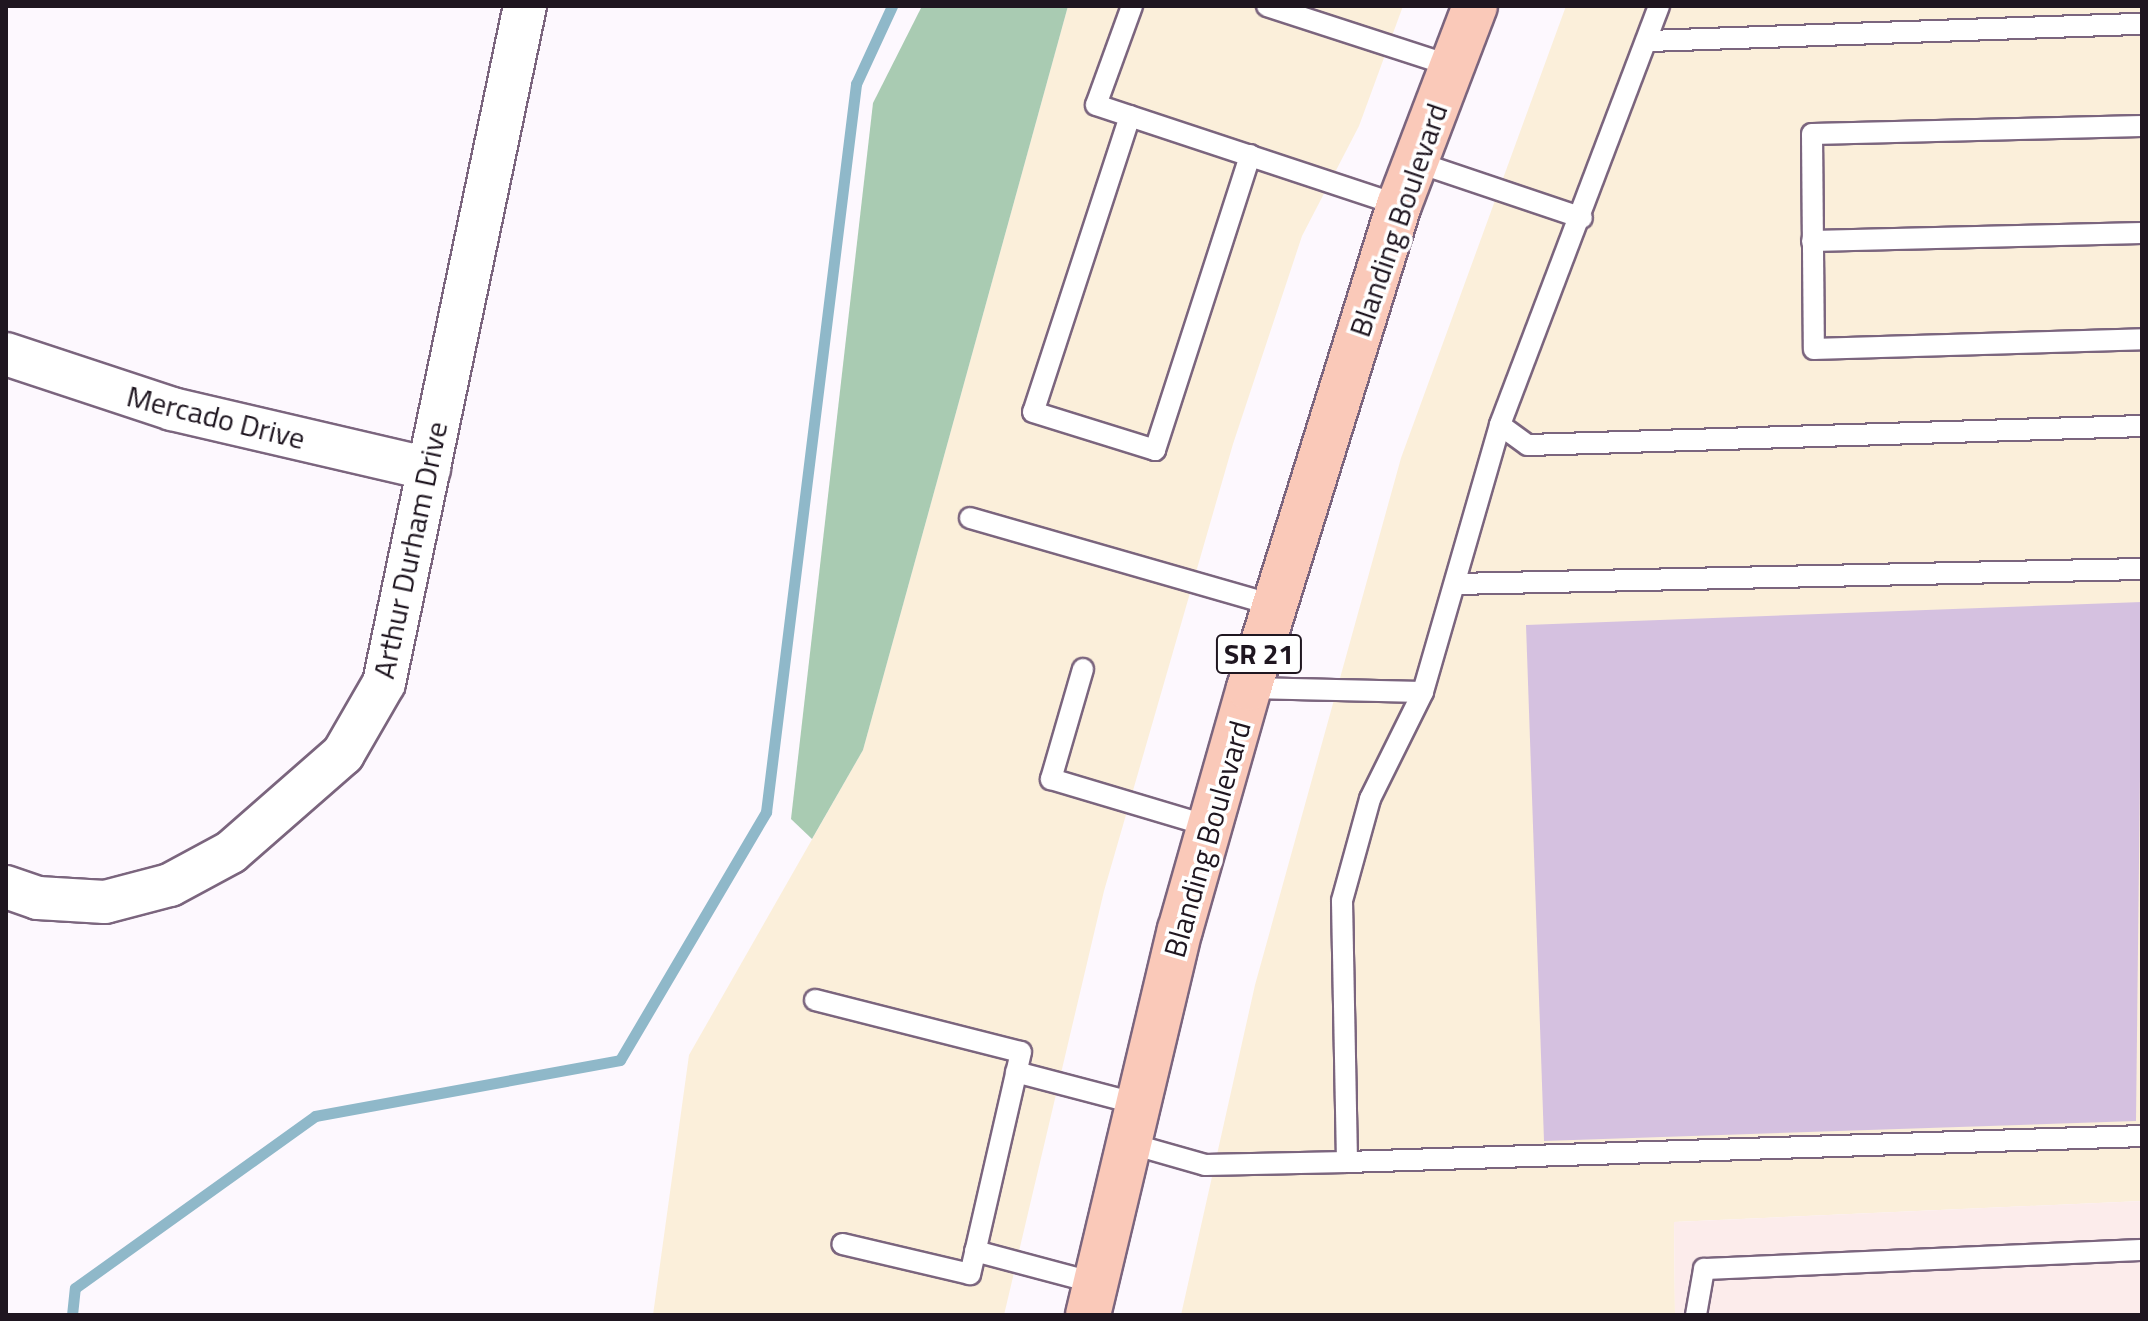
<!DOCTYPE html>
<style>
body{margin:0}
#map{position:relative;width:2148px;height:1321px;overflow:hidden;background:#fdf8fe;font-family:"Titillium Web",sans-serif}
div>[style]{position:absolute}
.commercial>*{inset:0;background:#fbefda}
.industrial>*{inset:0;background:#fceceb}
.forest>*{inset:0;background:#a9cbb2}
.stream>*{height:11px;margin:-5.5px;padding:0 5.5px;transform-origin:5.5px;border-radius:5.5px;background:#8fb8c9}
.building>*{inset:0;background:#d5c1e0}
.roads{filter:drop-shadow(2px 0 #7b657e) drop-shadow(-2px 0 #7b657e) drop-shadow(0 2px #7b657e) drop-shadow(0 -2px #7b657e)}
.service>*{height:20px;margin:-10px;padding:0 10px;transform-origin:10px;border-radius:10px;background:#fff}
.minor>*{height:42px;margin:-21px;padding:0 21px;transform-origin:21px;border-radius:21px;background:#fff}
.primary>*{height:44px;margin:-22px;padding:0 22px;transform-origin:22px;border-radius:22px;background:#fac9b9}
span{translate:-50% -50%;white-space:nowrap;text-align:center;line-height:1.15;-webkit-text-stroke:7px #fff;paint-order:stroke}
.shield-label span{padding:2px 6px;background:#fff;border:2px solid;border-radius:6px;-webkit-text-stroke-width:0}
.shield-label{font-size:28px;color:#1f1620;font-weight:700}
.street-label{font-size:30px;color:#1f1620}
.frame{position:absolute;inset:0;border:8px solid #1f1620;pointer-events:none}
</style>
<div id="map">
<div class="commercial">
<div style="clip-path:polygon(1068px 6px,1403px 6px,1359px 126px,1302px 236px,1233px 444px,1104px 891px,1004px 1315px,653px 1315px,689px 1055px,863px 750px)"></div>
<div style="clip-path:polygon(1566px 6px,2142px 6px,2142px 1201px,1674px 1222px,1675px 1315px,1181px 1315px,1255px 985px,1401px 458px)"></div>
</div>
<div class="industrial">
<div style="clip-path:polygon(2142px 1201px,2142px 1315px,1675px 1315px,1674px 1222px)"></div>
</div>
<div class="forest">
<div style="clip-path:polygon(922px 6px,1068px 6px,863px 750px,812px 839px,791px 819px,873px 103px)"></div>
</div>
<div class="stream">
<div style="left:72px;top:1315px;width:27px;rotate:-84deg"></div>
<div style="left:75px;top:1288px;width:295px;rotate:-35.6deg"></div>
<div style="left:315px;top:1116px;width:310px;rotate:-10.4deg"></div>
<div style="left:620px;top:1060px;width:288px;rotate:-59.5deg"></div>
<div style="left:766px;top:812px;width:734px;rotate:-82.95deg"></div>
<div style="left:856px;top:84px;width:86px;rotate:-65.2deg"></div>
</div>
<div class="building">
<div style="clip-path:polygon(2142px 602px,2136px 1121px,1544px 1141px,1526px 625px)"></div>
</div>
<div class="roads">
<div class="service">
<div style="left:1132px;top:6px;width:105px;rotate:110deg"></div>
<div style="left:1096px;top:105px;width:319px;rotate:18.3deg"></div>
<div style="left:1267px;top:6px;width:194px;rotate:18deg"></div>
<div style="left:1659px;top:6px;width:448px;rotate:110.8deg"></div>
<div style="left:1500px;top:425px;width:278px;rotate:106.1deg"></div>
<div style="left:1423px;top:692px;width:119px;rotate:116.4deg"></div>
<div style="left:1370px;top:799px;width:106px;rotate:105.4deg"></div>
<div style="left:1342px;top:901px;width:261px;rotate:88.9deg"></div>
<div style="left:1347px;top:1162px;width:795px;rotate:-1.87deg"></div>
<div style="left:1649px;top:41px;width:493px;rotate:-2deg"></div>
<div style="left:1130px;top:116px;width:311px;rotate:108.1deg"></div>
<div style="left:1033px;top:412px;width:128px;rotate:17.3deg"></div>
<div style="left:1155px;top:450px;width:310px;rotate:-72.1deg"></div>
<div style="left:2142px;top:126px;width:330px;rotate:178.6deg"></div>
<div style="left:1812px;top:134px;width:215px;rotate:89.5deg"></div>
<div style="left:1814px;top:349px;width:328px;rotate:-1.7deg"></div>
<div style="left:1416px;top:162px;width:175px;rotate:18.6deg"></div>
<div style="left:1812px;top:241px;width:330px;rotate:-1.4deg"></div>
<div style="left:1500px;top:425px;width:34px;rotate:36deg"></div>
<div style="left:1528px;top:445px;width:614px;rotate:-1.77deg"></div>
<div style="left:970px;top:518px;width:315px;rotate:16deg"></div>
<div style="left:1455px;top:584px;width:687px;rotate:-1.25deg"></div>
<div style="left:1083px;top:669px;width:115px;rotate:106.2deg"></div>
<div style="left:1051px;top:779px;width:165px;rotate:16.6deg"></div>
<div style="left:1249px;top:688px;width:174px;rotate:1.3deg"></div>
<div style="left:815px;top:1000px;width:212px;rotate:14.2deg"></div>
<div style="left:1021px;top:1052px;width:228px;rotate:102.9deg"></div>
<div style="left:970px;top:1274px;width:131px;rotate:-166.8deg"></div>
<div style="left:1016px;top:1072px;width:126px;rotate:14.7deg"></div>
<div style="left:1128px;top:1143px;width:80px;rotate:15.9deg"></div>
<div style="left:1205px;top:1165px;width:142px;rotate:-1.2deg"></div>
<div style="left:975px;top:1251px;width:124px;rotate:14.9deg"></div>
<div style="left:1696px;top:1315px;width:47px;rotate:-80.1deg"></div>
<div style="left:1704px;top:1269px;width:438px;rotate:-2.5deg"></div>
</div>
<div class="minor">
<div style="left:6px;top:354px;width:175px;rotate:18.3deg"></div>
<div style="left:172px;top:409px;width:264px;rotate:13.1deg"></div>
<div style="left:6px;top:887px;width:34px;rotate:19deg"></div>
<div style="left:38px;top:898px;width:67px;rotate:3.4deg"></div>
<div style="left:105px;top:902px;width:67px;rotate:-14.7deg"></div>
<div style="left:170px;top:885px;width:69px;rotate:-28.4deg"></div>
<div style="left:231px;top:852px;width:149px;rotate:-41.2deg"></div>
<div style="left:343px;top:754px;width:82px;rotate:-60deg"></div>
<div style="left:384px;top:683px;width:692px;rotate:-78.24deg"></div>
</div>
<div class="primary">
<div style="left:1088px;top:1315px;width:396px;rotate:-76.6deg"></div>
<div style="left:1180px;top:930px;width:252px;rotate:-74.1deg"></div>
<div style="left:1249px;top:688px;width:506px;rotate:-72.75deg"></div>
<div style="left:1399px;top:205px;width:213px;rotate:-69.1deg"></div>
</div>
</div>
<div class="shield-label">
<span style="left:1259px;top:654px">SR 21</span>
</div>
<div class="street-label">
<span style="left:1398px;top:220px;rotate:-71deg">Blanding Boulevard</span>
<span style="left:216px;top:417px;rotate:14deg">Mercado Drive</span>
<span style="left:410px;top:550px;rotate:-78deg">Arthur Durham Drive</span>
<span style="left:1207px;top:839px;rotate:-74deg">Blanding Boulevard</span>
</div>
<div class="frame"></div>
</div>
